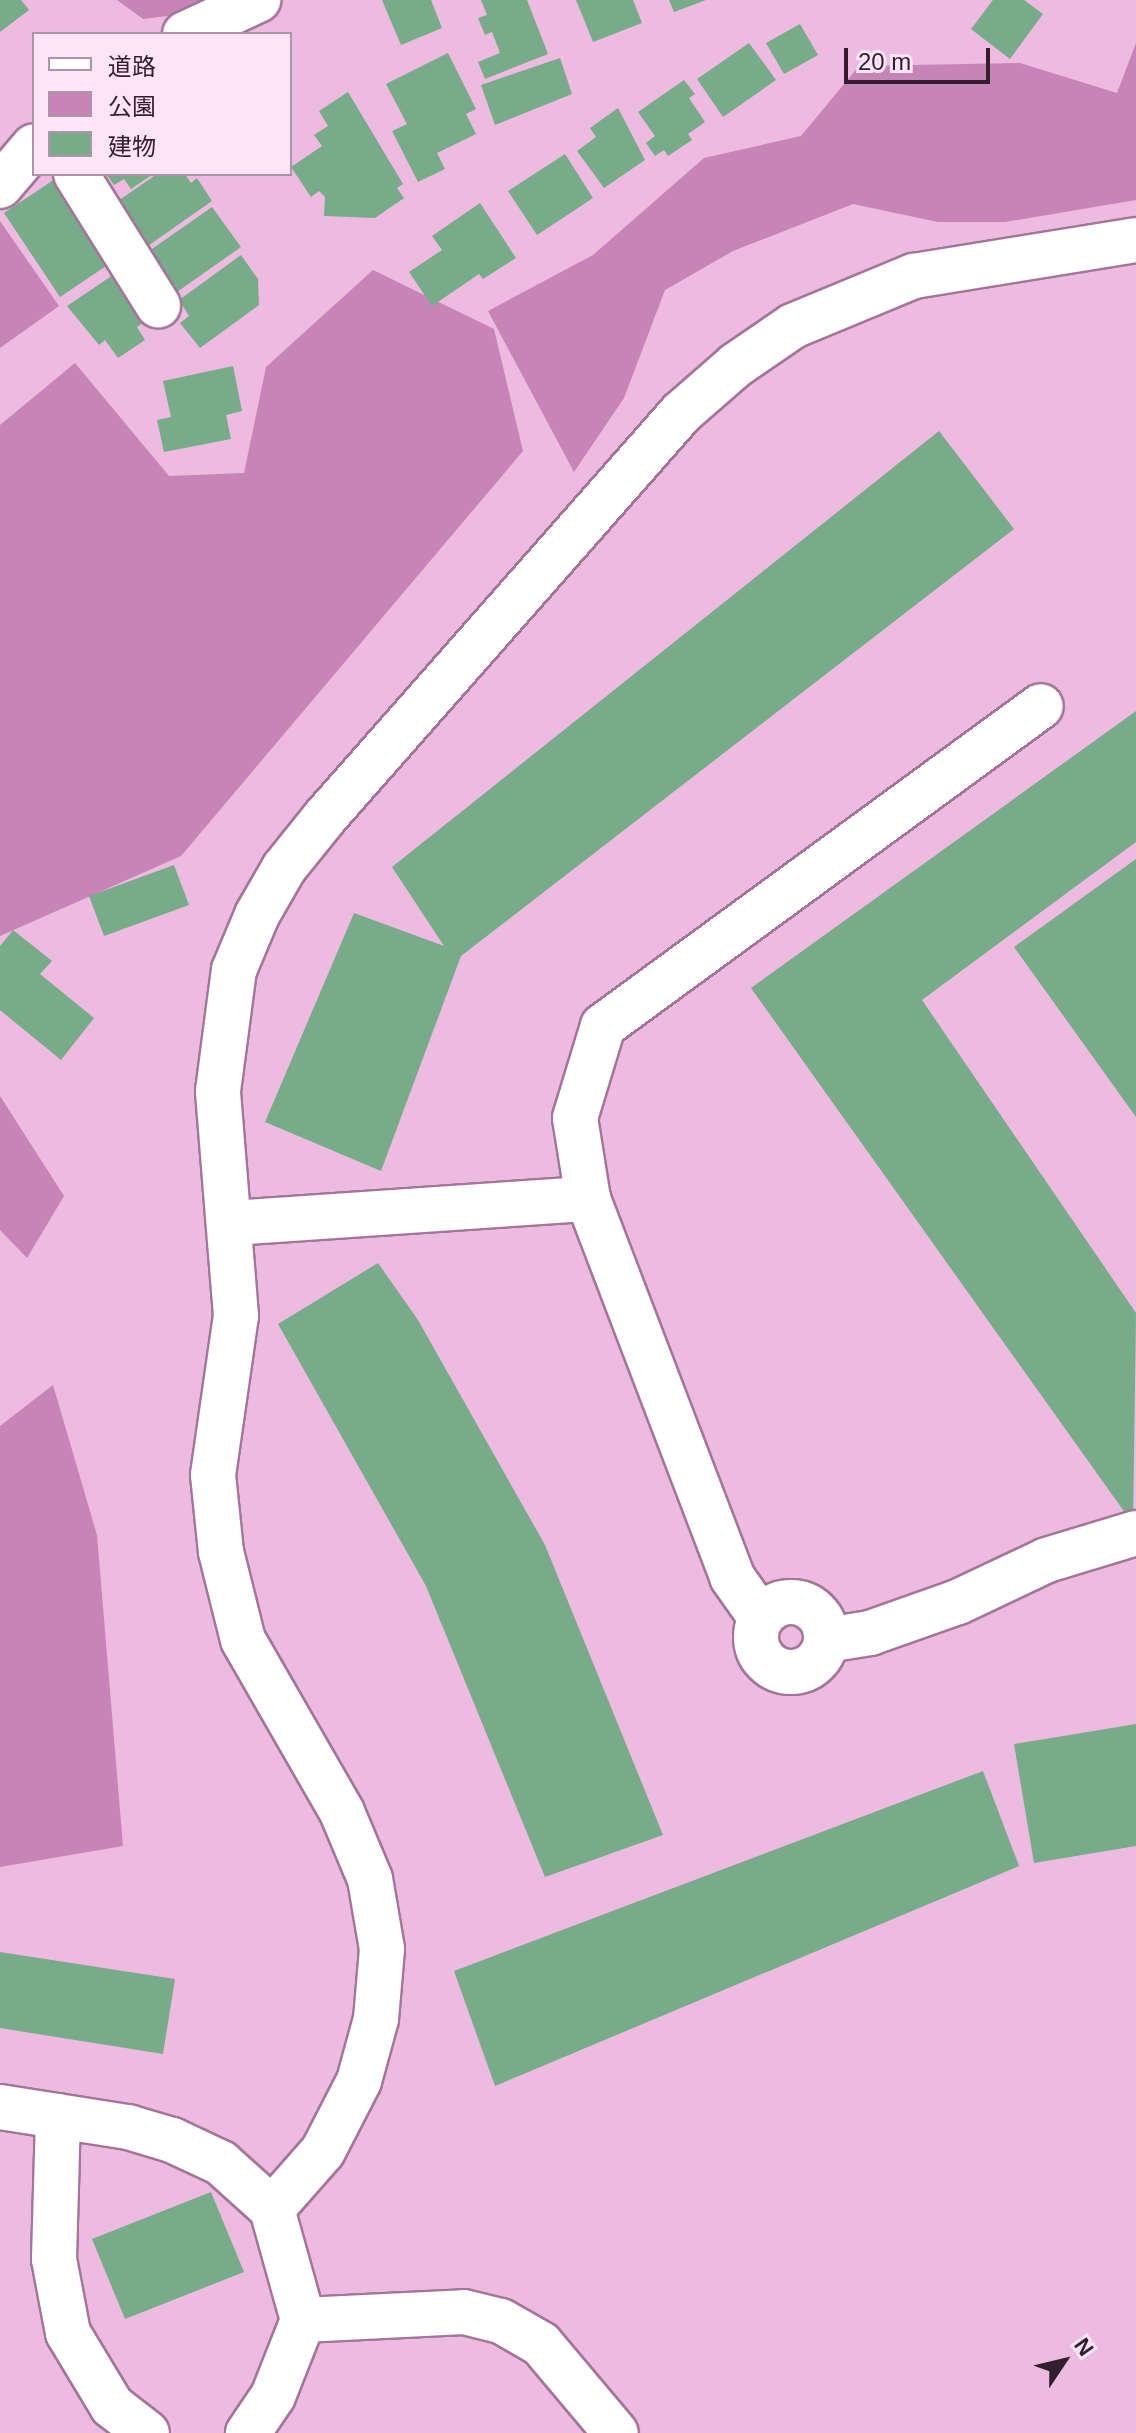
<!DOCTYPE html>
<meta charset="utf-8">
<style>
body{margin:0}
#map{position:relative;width:1136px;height:2433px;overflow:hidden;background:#ecbbdf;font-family:Arial,"Noto Sans JP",sans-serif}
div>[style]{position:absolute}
.green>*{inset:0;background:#c784b6}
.building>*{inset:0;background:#77ab8a}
.roads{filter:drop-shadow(2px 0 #a37698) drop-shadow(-2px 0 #a37698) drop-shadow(0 2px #a37698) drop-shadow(0 -2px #a37698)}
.minor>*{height:44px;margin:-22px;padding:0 22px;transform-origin:22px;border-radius:22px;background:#fff}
.minor>.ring{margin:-22px;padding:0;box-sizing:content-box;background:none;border:44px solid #fff;border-radius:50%}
span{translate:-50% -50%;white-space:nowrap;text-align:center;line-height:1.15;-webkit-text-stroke:6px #fee4f7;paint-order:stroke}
.legend{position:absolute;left:32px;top:32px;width:260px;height:144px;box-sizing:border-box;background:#fee4f7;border:2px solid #ac95a6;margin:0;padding:10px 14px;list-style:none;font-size:24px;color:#321f2d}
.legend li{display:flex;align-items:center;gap:16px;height:40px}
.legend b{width:40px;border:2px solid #ac95a6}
.north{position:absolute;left:1024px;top:2321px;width:80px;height:80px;-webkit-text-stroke:6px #fee4f7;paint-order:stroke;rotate:55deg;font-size:22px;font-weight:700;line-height:32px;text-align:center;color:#321f2d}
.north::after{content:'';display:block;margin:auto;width:28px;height:36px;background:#321f2d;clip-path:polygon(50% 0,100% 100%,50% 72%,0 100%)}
.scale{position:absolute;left:844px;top:48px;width:146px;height:36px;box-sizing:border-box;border:4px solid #321f2d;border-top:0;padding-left:10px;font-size:24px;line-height:28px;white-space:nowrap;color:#321f2d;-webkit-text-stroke:6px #fee4f7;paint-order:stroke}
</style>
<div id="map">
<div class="green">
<div style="clip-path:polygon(117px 0,211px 0,191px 13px,143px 19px)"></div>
<div style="clip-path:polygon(1136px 43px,1136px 200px,1005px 222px,938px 222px,853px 204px,733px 251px,665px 290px,624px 398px,574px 472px,488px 311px,593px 255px,704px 158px,801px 136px,859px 66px,1020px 63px,1117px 93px)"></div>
<div style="clip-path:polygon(0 221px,59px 306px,0 348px)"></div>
<div style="clip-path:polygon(373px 270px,494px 329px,523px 451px,181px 856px,0 936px,0 425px,75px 363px,169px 476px,244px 473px,266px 367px)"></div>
<div style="clip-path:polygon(0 1096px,64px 1196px,27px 1258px,0 1230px)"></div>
<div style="clip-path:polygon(53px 1385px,97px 1535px,123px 1846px,0 1867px,0 1426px)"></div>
</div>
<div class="building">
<div style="clip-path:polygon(0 0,21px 0,29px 10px,0 32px)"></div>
<div style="clip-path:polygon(382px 0,431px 0,442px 28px,401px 45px)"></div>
<div style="clip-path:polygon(481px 0,527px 0,548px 54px,485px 79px,478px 62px,500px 53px,492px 32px,485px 35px,478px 18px,487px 15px)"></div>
<div style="clip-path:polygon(576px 0,633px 0,642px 23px,593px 42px)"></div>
<div style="clip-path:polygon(669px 0,706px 0,674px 12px)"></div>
<div style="clip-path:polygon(993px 0,1024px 0,1043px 14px,1010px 59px,971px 29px)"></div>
<div style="clip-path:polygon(800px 24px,818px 55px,784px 74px,766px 43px)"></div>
<div style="clip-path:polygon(749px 43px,776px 80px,723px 117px,697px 79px)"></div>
<div style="clip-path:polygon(448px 53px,476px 109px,466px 114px,476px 134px,437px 153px,445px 169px,418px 182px,392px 131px,407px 124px,386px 84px)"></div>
<div style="clip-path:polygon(560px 58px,572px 94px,495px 125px,481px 85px)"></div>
<div style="clip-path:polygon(684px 80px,695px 94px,689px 98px,705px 122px,688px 134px,692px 140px,668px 156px,664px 150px,655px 156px,646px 143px,655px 136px,638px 112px)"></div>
<div style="clip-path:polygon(348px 92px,403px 184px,397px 188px,404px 198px,375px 218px,324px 216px,325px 197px,319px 191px,311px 197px,291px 167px,322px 146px,314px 135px,328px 126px,319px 111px)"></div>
<div style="clip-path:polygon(618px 108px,645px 160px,604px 188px,577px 151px,596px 137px,590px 128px)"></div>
<div style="clip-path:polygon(565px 154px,593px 198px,537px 235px,508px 191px)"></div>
<div style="clip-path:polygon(106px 174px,153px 174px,131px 189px,124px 179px,114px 185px)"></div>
<div style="clip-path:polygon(157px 174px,185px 174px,191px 183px,197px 178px,212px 201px,145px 248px,115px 203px)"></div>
<div style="clip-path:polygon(55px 179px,112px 262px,60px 297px,4px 213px)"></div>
<div style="clip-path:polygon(480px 203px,516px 258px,483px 279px,479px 274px,432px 306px,409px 272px,442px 250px,432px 236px)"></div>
<div style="clip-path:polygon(212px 207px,241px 247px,177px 292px,149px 251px)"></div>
<div style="clip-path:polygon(241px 255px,258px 279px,259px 305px,200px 348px,180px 323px,189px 316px,179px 300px)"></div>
<div style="clip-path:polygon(116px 273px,148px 319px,137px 327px,145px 340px,118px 358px,105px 340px,99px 345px,67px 306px)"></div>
<div style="clip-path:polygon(233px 366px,242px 411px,226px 415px,231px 439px,164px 452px,157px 420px,171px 417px,163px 381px)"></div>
<div style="clip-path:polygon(939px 431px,1014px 529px,461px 956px,381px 1171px,265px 1122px,354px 913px,444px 946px,392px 867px)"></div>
<div style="clip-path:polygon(1136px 711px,1136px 842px,922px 1000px,1136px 1313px,1133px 1524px,751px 988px)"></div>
<div style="clip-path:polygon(1136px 859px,1136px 1117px,1014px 947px)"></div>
<div style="clip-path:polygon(174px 865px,189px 905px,104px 936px,89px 896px)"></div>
<div style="clip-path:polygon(13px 930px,52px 961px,40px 974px,94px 1018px,61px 1060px,0 1010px,0 946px)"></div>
<div style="clip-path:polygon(378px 1263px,418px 1320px,545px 1545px,663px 1835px,545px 1877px,426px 1586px,278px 1324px)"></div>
<div style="clip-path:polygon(1136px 1724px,1136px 1846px,1034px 1863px,1014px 1744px)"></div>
<div style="clip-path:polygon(983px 1771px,1019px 1866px,495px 2086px,454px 1971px)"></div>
<div style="clip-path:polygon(0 1952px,175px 1979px,163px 2054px,0 2028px)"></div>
<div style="clip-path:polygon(211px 2192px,244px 2272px,125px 2319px,92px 2239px)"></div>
</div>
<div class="roads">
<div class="minor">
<div style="left:185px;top:34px;width:81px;rotate:-25deg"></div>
<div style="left:76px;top:174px;width:155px;rotate:58deg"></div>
<div style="left:0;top:186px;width:52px;rotate:-49.6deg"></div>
<div style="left:588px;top:1199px;width:82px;rotate:-99.1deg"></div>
<div style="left:575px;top:1118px;width:96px;rotate:-73.1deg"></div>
<div style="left:603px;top:1026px;width:542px;rotate:-36.15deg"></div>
<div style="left:232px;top:1223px;width:357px;rotate:-3.9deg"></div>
<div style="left:588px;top:1199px;width:404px;rotate:69.1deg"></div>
<div style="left:732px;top:1577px;width:50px;rotate:54.7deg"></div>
<div class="ring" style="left:756px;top:1602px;width:26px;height:26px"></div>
<div style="left:826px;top:1640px;width:45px;rotate:-9deg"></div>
<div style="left:870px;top:1633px;width:93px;rotate:-19.4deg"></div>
<div style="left:958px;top:1602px;width:98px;rotate:-25.3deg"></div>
<div style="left:1047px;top:1560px;width:93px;rotate:-16.9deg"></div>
<div style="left:0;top:2107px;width:130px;rotate:8.9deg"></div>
<div style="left:128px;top:2127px;width:46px;rotate:16.5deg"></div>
<div style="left:172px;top:2140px;width:54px;rotate:25.1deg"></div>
<div style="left:221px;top:2163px;width:69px;rotate:42deg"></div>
<div style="left:272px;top:2209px;width:115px;rotate:74.4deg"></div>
<div style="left:303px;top:2320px;width:82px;rotate:111.5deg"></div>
<div style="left:273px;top:2396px;width:45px;rotate:124deg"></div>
<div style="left:58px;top:2116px;width:143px;rotate:91.6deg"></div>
<div style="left:54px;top:2259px;width:75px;rotate:79.3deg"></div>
<div style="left:68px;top:2333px;width:85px;rotate:58.9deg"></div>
<div style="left:112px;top:2406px;width:44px;rotate:37.6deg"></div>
<div style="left:272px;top:2209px;width:77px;rotate:-48.7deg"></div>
<div style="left:323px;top:2151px;width:79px;rotate:-62.8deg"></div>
<div style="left:359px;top:2081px;width:64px;rotate:-74.7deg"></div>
<div style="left:376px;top:2019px;width:70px;rotate:-85.1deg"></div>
<div style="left:382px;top:1949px;width:71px;rotate:-99.7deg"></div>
<div style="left:370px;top:1879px;width:73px;rotate:-112.7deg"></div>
<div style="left:342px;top:1812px;width:198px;rotate:-119.9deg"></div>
<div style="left:243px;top:1640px;width:91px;rotate:-104deg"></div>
<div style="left:221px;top:1552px;width:77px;rotate:-95.9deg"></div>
<div style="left:213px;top:1475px;width:161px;rotate:-81.8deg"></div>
<div style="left:236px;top:1316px;width:226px;rotate:-94.6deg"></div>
<div style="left:218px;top:1091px;width:122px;rotate:-82.5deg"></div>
<div style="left:234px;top:970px;width:60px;rotate:-67.3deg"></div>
<div style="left:257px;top:915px;width:54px;rotate:-60.1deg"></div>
<div style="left:284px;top:868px;width:65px;rotate:-51.2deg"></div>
<div style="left:325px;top:817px;width:538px;rotate:-48.61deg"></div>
<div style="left:681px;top:413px;width:73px;rotate:-41.1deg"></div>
<div style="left:736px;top:365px;width:69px;rotate:-34.4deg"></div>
<div style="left:793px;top:326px;width:131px;rotate:-22.5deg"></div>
<div style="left:914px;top:276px;width:225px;rotate:-9.2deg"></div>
<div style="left:303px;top:2320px;width:161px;rotate:-2.8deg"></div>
<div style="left:464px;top:2312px;width:38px;rotate:14deg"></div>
<div style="left:501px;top:2321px;width:46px;rotate:29.9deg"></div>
<div style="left:541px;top:2344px;width:116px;rotate:49.9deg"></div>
</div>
</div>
<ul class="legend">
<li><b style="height:10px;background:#fff"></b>道路</li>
<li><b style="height:22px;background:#c784b6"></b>公園</li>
<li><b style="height:22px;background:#77ab8a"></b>建物</li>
</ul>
<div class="north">N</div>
<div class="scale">20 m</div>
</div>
